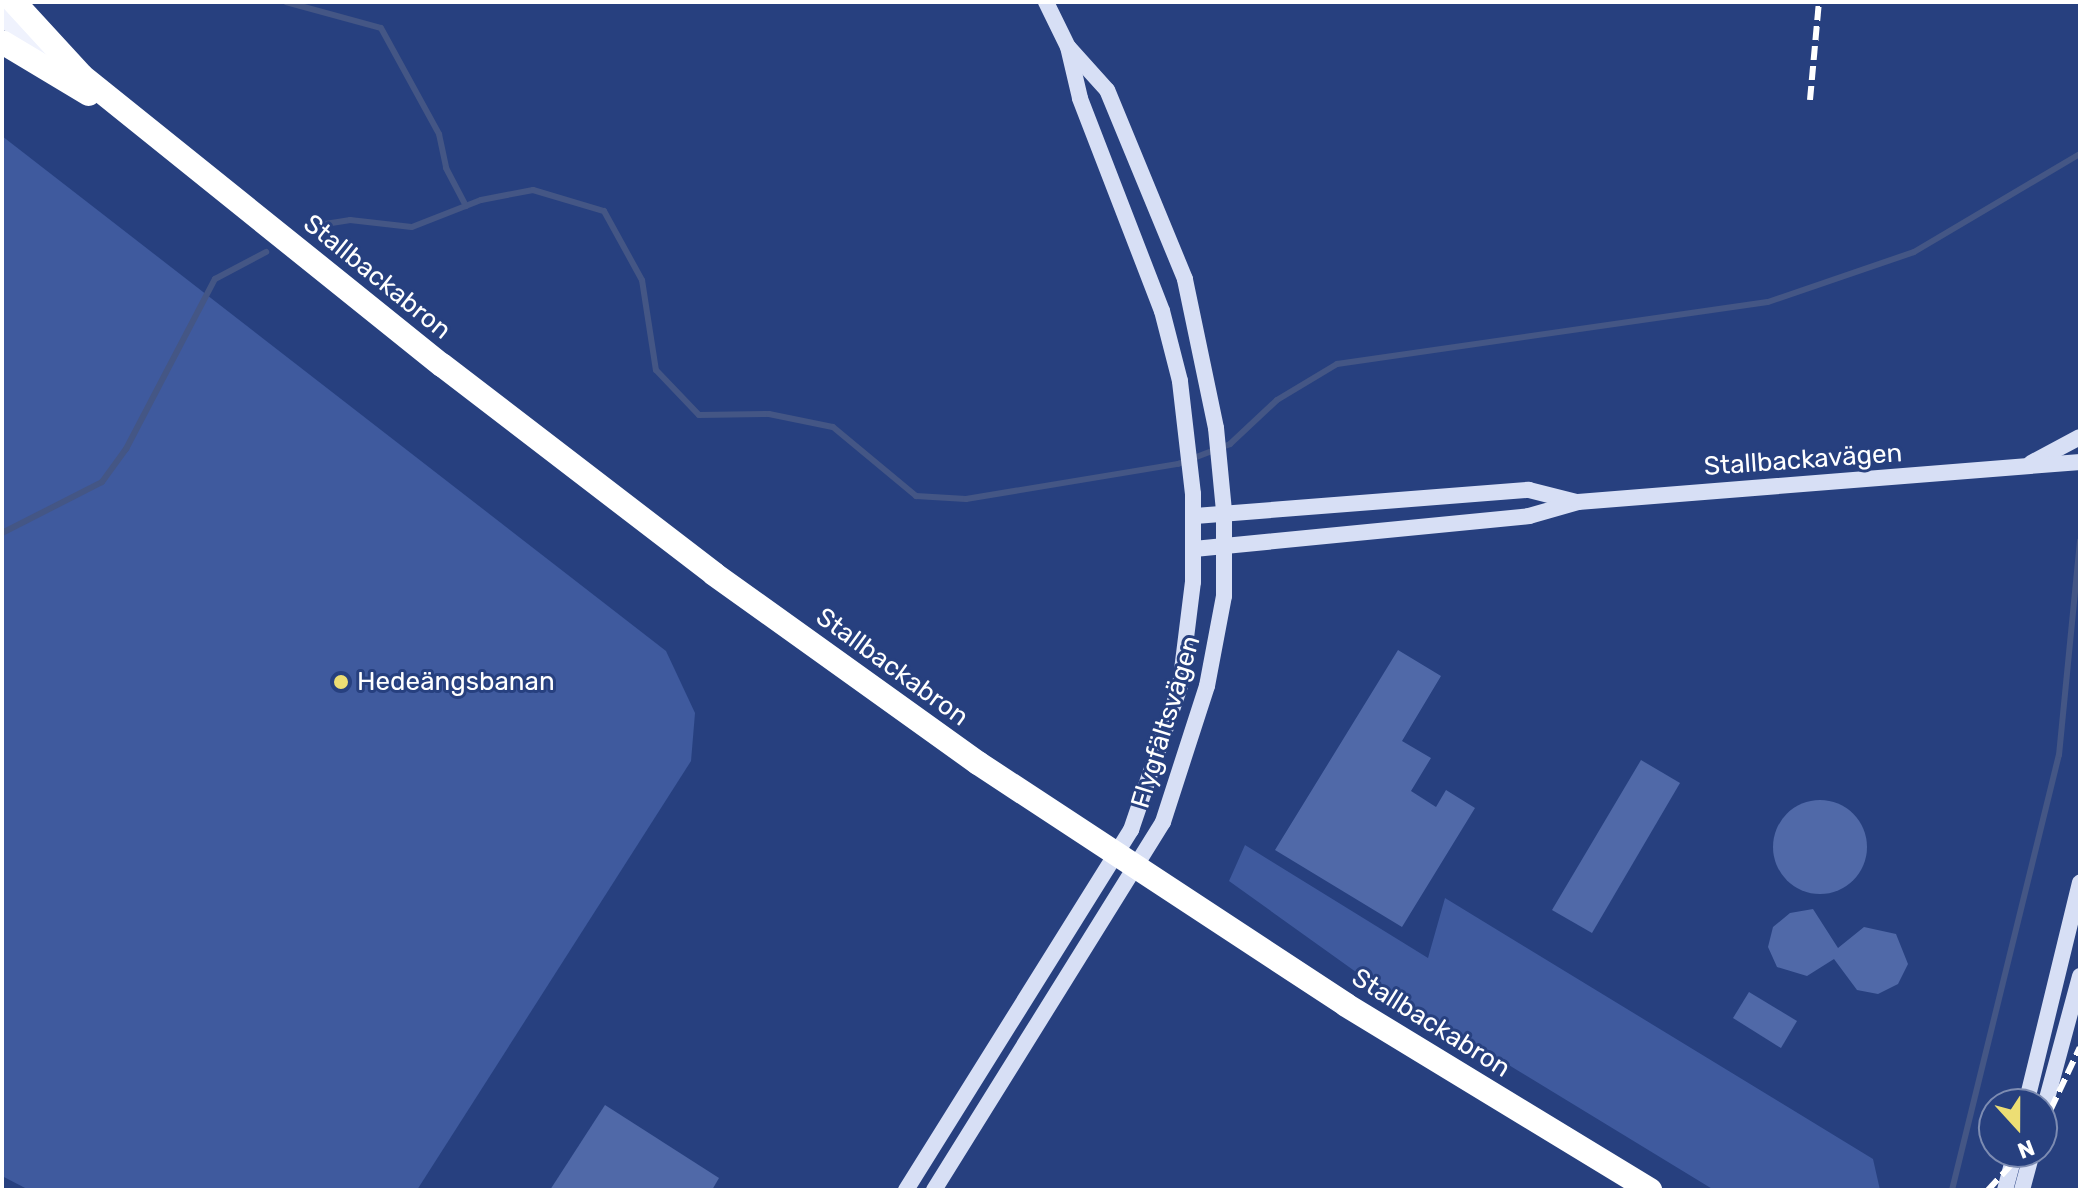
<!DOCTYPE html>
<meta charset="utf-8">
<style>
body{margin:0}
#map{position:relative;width:2082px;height:1192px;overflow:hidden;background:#27407f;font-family:Rubik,sans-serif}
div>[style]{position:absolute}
.green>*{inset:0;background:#3f5a9e}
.stream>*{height:6px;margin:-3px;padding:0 3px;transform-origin:3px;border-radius:3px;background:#445685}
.building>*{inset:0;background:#5069a8}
.round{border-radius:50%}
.secondary>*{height:16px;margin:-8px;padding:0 8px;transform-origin:8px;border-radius:8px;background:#d7dff5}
.primary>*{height:20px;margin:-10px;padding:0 10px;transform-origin:10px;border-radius:10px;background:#eff2fd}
.highway>*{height:24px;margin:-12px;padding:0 12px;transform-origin:12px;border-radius:12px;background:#fff}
.rail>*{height:6px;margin-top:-3px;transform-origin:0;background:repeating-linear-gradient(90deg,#fff 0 14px,transparent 0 20px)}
.highway-bridge>*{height:24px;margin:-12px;padding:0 12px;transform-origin:12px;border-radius:12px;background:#fff}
.dots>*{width:22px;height:22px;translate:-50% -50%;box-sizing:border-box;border:4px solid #27407f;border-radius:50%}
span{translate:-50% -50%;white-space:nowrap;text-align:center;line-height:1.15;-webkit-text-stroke:6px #27407f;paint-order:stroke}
.street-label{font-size:26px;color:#fff}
.poi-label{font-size:26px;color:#fff}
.left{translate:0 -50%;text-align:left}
.frame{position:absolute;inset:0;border:4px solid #fff;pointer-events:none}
.north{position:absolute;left:1978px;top:1088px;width:80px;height:80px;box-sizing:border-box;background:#27407f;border:2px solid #7d8cb2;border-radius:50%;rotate:159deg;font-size:22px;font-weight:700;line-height:32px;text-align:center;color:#fff}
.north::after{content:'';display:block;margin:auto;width:28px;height:36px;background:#edde74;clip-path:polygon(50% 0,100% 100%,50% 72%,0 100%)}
</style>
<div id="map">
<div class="green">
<div style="clip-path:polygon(2px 136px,666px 651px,695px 713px,691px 761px,417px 1190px,29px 1190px,2px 1176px)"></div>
<div style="clip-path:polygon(1245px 845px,1428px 958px,1445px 898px,1873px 1159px,1880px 1190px,1714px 1190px,1356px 972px,1229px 881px)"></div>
</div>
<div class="stream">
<div style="left:286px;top:2px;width:98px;rotate:15.3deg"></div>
<div style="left:381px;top:28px;width:121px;rotate:61.3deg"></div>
<div style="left:439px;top:134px;width:35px;rotate:78deg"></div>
<div style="left:446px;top:168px;width:43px;rotate:62.2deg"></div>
<div style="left:306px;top:227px;width:45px;rotate:-9deg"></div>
<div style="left:350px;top:220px;width:62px;rotate:6.4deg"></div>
<div style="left:412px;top:227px;width:74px;rotate:-21.4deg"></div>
<div style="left:481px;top:200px;width:53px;rotate:-10.9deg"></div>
<div style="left:533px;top:190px;width:74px;rotate:16.5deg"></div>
<div style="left:604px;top:211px;width:79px;rotate:61.2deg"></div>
<div style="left:642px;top:280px;width:91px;rotate:81.2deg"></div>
<div style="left:656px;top:370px;width:62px;rotate:46.3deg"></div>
<div style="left:699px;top:415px;width:70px;rotate:-0.8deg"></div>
<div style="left:769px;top:414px;width:65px;rotate:11.5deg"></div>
<div style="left:833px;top:427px;width:108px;rotate:39.7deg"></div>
<div style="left:916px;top:496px;width:50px;rotate:3.4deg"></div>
<div style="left:966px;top:499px;width:215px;rotate:-9.4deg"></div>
<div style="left:1178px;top:464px;width:56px;rotate:-21deg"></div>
<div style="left:1230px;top:444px;width:64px;rotate:-43.1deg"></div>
<div style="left:1277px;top:400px;width:70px;rotate:-31deg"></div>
<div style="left:1337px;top:364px;width:435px;rotate:-8.2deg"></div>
<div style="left:1768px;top:302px;width:154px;rotate:-18.9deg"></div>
<div style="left:1914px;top:252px;width:193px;rotate:-30.6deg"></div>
<div style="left:2px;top:533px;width:112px;rotate:-27deg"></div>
<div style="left:102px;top:482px;width:41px;rotate:-54deg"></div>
<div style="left:126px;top:449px;width:192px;rotate:-62.4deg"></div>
<div style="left:215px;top:279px;width:58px;rotate:-27.9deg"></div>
<div style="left:1952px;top:1190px;width:448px;rotate:-76.2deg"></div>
<div style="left:2059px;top:755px;width:215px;rotate:-84.4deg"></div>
</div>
<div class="building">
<div style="clip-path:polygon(1398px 650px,1441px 676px,1402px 741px,1431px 758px,1411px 791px,1436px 807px,1446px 790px,1475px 808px,1402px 927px,1275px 850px)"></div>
<div style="clip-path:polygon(1641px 760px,1680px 783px,1592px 933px,1552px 910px)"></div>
<div class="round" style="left:1773px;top:800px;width:94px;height:94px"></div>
<div style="clip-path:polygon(1813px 909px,1838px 948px,1864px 927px,1896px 934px,1908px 964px,1898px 984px,1878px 994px,1857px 990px,1834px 959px,1807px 976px,1777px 967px,1768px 947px,1773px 927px,1790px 913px)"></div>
<div style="clip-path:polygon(1749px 992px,1797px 1021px,1781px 1048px,1733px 1018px)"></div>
<div style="clip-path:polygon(605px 1105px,719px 1178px,712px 1190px,550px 1190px)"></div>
</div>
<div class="secondary">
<div style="left:2031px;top:463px;width:55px;rotate:-28deg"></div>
<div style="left:1195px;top:516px;width:335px;rotate:-4.5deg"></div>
<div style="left:1529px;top:490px;width:49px;rotate:14.3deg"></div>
<div style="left:1194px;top:549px;width:337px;rotate:-5.6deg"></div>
<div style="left:1529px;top:516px;width:51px;rotate:-15.9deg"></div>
<div style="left:1578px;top:502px;width:504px;rotate:-4.56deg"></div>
<div style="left:2026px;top:1104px;width:228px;rotate:-76.3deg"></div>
<div style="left:2042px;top:1117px;width:146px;rotate:-74.9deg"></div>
<div style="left:906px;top:1190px;width:425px;rotate:-58deg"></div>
<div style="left:1131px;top:830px;width:152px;rotate:-71.2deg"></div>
<div style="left:1180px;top:686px;width:105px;rotate:-82.9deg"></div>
<div style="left:1193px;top:582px;width:88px;rotate:-90deg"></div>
<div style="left:1193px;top:494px;width:114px;rotate:-96.6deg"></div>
<div style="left:1180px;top:381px;width:72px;rotate:-104.4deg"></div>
<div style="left:1162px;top:311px;width:228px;rotate:-111.1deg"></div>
<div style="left:1080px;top:98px;width:52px;rotate:-103.2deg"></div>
<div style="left:1068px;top:47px;width:50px;rotate:-116.1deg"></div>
<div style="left:934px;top:1190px;width:433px;rotate:-58.1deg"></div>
<div style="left:1163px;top:822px;width:143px;rotate:-72.1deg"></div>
<div style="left:1207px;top:686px;width:92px;rotate:-79.3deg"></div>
<div style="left:1224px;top:596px;width:85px;rotate:-90deg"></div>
<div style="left:1224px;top:511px;width:83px;rotate:-95.5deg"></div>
<div style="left:1216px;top:428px;width:152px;rotate:-101.8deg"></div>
<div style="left:1185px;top:279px;width:204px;rotate:-112.4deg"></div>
<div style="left:1107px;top:90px;width:57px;rotate:-132.1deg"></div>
<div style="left:2005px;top:1190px;width:39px;rotate:-75deg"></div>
<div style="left:2022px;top:1190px;width:39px;rotate:-75deg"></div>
</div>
<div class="primary">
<div style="left:2px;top:16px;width:56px;rotate:36.3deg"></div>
</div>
<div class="highway">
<div style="left:14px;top:2px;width:100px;rotate:47.4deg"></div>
<div style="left:82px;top:76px;width:462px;rotate:38.8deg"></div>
<div style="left:442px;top:365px;width:343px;rotate:37.5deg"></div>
<div style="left:714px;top:574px;width:325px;rotate:35.6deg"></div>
<div style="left:2px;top:42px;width:101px;rotate:30.9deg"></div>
</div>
<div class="rail">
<div style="left:1810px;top:100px;width:98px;rotate:-84.8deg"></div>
<div style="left:2042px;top:1128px;width:89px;rotate:-64.9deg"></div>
<div style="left:1988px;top:1190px;width:52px;rotate:-47.4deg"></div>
</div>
<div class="highway-bridge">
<div style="left:978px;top:763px;width:440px;rotate:33.3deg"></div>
<div style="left:1346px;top:1005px;width:356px;rotate:31.3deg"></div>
</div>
<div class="dots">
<div style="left:341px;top:682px;background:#edde74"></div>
</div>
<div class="street-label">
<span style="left:377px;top:277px;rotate:39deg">Stallbackabron</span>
<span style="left:1803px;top:460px;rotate:-4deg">Stallbackavägen</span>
<span style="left:892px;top:667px;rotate:36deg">Stallbackabron</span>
<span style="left:1166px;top:722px;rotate:-73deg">Flygfältsvägen</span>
<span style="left:1431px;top:1023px;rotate:32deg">Stallbackabron</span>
</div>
<div class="poi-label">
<span class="left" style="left:357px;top:682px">Hedeängsbanan</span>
</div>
<div class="frame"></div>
<div class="north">N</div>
</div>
